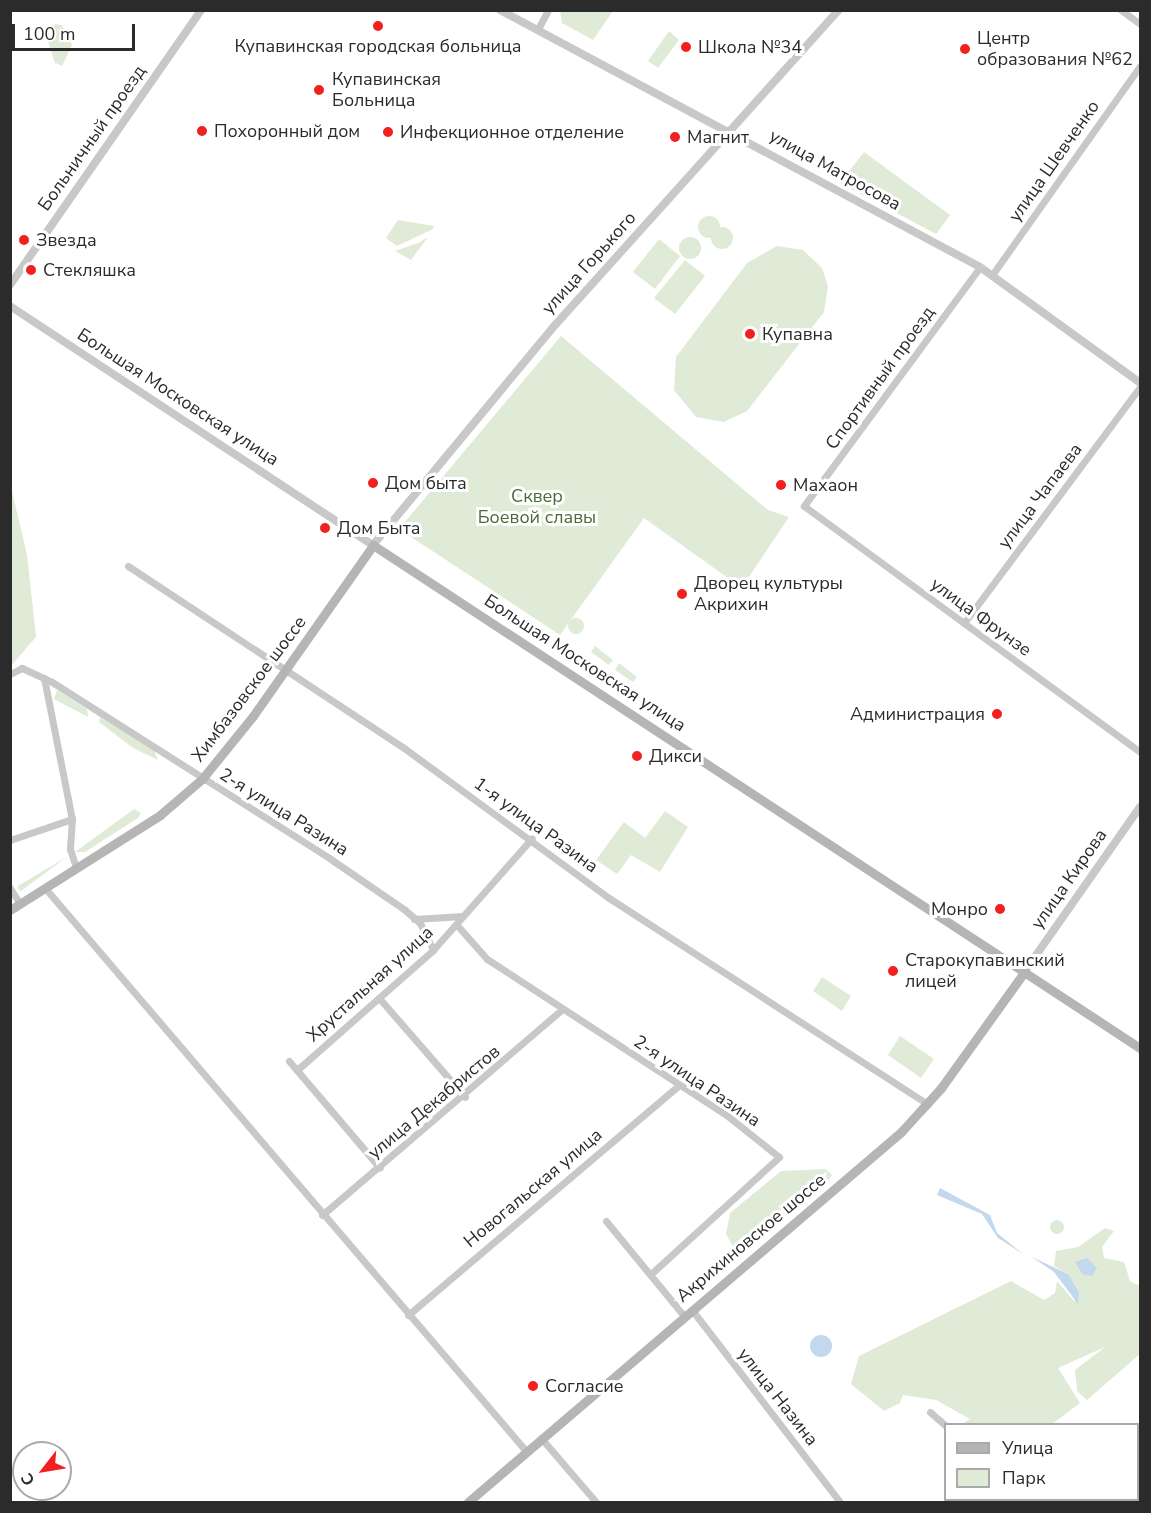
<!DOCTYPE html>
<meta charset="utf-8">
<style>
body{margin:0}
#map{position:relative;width:1151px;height:1513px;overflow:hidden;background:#fff;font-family:"Nunito Sans",sans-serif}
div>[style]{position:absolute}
.green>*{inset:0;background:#e0ebd7}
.round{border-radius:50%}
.water>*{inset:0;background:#c1d8ed}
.minor>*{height:7px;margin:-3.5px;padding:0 3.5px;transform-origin:3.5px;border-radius:3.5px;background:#c8c8c8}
.tertiary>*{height:8px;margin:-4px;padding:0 4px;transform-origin:4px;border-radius:4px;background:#c8c8c8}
.secondary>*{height:9px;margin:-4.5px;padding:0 4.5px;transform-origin:4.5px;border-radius:4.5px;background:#b5b5b5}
.dots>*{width:16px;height:16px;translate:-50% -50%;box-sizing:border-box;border:3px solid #fff;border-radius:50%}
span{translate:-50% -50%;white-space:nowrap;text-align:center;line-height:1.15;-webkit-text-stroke:6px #fff;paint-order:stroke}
.poi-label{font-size:18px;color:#2b2b2b}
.left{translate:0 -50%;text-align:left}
.right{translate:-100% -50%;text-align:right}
.street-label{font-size:18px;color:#2b2b2b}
.park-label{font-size:18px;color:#4a6a36}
.frame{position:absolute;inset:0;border:12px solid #2b2b2b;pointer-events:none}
.legend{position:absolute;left:944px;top:1423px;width:195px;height:78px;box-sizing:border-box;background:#fff;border:2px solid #aaa;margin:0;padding:8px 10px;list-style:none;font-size:18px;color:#2b2b2b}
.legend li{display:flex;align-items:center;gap:12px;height:30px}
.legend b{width:30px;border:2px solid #aaa}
.north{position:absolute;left:12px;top:1441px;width:60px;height:60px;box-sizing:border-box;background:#fff;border:2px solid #aaa;border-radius:50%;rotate:239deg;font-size:16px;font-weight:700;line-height:24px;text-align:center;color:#2b2b2b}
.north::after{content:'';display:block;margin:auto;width:21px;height:27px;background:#f2201e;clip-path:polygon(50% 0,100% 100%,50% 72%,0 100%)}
.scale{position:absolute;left:12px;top:24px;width:123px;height:27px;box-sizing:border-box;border:3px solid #2b2b2b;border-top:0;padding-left:8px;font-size:18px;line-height:21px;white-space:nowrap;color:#2b2b2b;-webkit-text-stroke:4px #fff;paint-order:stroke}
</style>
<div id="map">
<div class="green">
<div style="clip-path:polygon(560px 11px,560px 10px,613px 11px,593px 40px,562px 23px)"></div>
<div style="clip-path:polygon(55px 24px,62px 25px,72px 45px,62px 66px,55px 63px,48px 41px)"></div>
<div style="clip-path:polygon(669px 31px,679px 40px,658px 68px,648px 61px)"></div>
<div style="clip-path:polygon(864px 152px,950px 215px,936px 234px,840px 183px)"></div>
<div class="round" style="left:698px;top:216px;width:22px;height:22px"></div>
<div style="clip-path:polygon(398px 220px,434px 226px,433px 229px,397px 246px,386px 238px)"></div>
<div class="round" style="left:711px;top:227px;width:22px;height:22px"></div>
<div style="clip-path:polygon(428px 237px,411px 260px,395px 251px,418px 243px)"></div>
<div class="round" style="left:679px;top:237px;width:22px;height:22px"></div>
<div style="clip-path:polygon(659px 239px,680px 256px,655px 289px,633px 272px)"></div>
<div style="clip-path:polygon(777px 246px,803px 250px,822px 268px,828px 286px,824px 312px,747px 411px,724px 422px,696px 417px,674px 390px,676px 357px,747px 263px)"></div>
<div style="clip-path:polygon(685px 260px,705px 276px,675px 314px,654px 298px)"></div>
<div style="clip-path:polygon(561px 336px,768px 510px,789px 517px,746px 581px,735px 583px,644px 518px,560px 635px,399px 529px)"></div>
<div style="clip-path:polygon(11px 487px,27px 555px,36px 637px,11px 666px)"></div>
<div class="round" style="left:568px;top:618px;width:16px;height:16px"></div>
<div style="clip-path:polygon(595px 646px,613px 660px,609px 665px,591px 652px)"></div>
<div style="clip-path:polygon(619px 663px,637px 677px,633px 682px,615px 670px)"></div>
<div style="clip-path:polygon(57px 690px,87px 709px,88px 717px,54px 699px)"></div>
<div style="clip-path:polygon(100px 717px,154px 750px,158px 760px,133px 748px,99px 722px)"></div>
<div style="clip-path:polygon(134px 809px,141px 813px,138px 818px,85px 852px,75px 852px)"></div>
<div style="clip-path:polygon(665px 811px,688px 827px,660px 872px,631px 855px,617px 874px,596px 860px,624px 822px,645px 838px)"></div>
<div style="clip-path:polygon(68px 856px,21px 891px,18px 889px,18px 886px)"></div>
<div style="clip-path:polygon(822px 977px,851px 996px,842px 1011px,813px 991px)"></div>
<div style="clip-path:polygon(900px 1036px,934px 1059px,921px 1078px,888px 1055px)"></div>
<div style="clip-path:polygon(826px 1169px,832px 1175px,827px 1183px,783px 1215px,745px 1254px,737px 1254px,726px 1234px,730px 1213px,781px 1171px)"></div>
<div class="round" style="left:1050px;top:1220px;width:14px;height:14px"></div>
<div style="clip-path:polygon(1105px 1228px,1114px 1231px,1102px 1247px,1104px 1258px,1124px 1262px,1130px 1281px,1140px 1286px,1140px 1354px,1087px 1400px,1077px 1391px,1075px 1370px,1105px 1347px,1058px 1368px,1080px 1403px,1052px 1424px,962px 1424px,970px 1419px,936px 1400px,903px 1395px,900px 1403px,884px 1411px,851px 1384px,859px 1356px,1011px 1281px,1044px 1300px,1055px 1293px,1057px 1281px,1075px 1302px,1068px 1274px,1054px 1266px,1056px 1251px,1078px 1247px)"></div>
</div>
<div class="water">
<div style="clip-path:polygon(940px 1188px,990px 1215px,997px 1233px,1023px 1254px,998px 1238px,982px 1214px,937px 1195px)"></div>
<div style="clip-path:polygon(1032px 1257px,1068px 1274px,1079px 1293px,1078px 1304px,1054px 1272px)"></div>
<div style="clip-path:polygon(1087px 1258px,1097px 1268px,1092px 1276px,1082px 1274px,1075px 1262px)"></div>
<div class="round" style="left:810px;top:1335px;width:22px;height:22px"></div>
</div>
<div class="minor">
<div style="left:1121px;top:10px;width:24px;rotate:36deg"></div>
<div style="left:538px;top:29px;width:21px;rotate:-62deg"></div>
<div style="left:980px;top:267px;width:297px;rotate:126.4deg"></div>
<div style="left:804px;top:506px;width:416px;rotate:36.2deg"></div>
<div style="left:992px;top:275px;width:256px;rotate:-54.7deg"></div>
<div style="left:128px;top:566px;width:331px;rotate:33.4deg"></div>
<div style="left:404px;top:748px;width:254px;rotate:36.2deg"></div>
<div style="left:609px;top:898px;width:380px;rotate:32.9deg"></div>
<div style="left:964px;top:623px;width:294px;rotate:-53.3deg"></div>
<div style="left:10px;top:674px;width:13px;rotate:-27deg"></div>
<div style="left:22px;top:668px;width:33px;rotate:25deg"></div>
<div style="left:52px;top:682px;width:332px;rotate:32.4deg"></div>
<div style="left:332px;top:860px;width:88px;rotate:34.4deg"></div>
<div style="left:405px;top:910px;width:20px;rotate:41deg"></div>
<div style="left:420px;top:923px;width:30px;rotate:64deg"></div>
<div style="left:44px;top:678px;width:144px;rotate:78.8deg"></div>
<div style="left:72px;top:819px;width:30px;rotate:94deg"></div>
<div style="left:70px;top:849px;width:20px;rotate:72deg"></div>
<div style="left:10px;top:840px;width:65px;rotate:-18.7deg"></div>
<div style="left:10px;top:888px;width:19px;rotate:58deg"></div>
<div style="left:45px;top:888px;width:740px;rotate:49.49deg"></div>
<div style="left:414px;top:919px;width:49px;rotate:-3.5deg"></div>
<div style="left:456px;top:924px;width:47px;rotate:48.5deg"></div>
<div style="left:487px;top:959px;width:289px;rotate:33.1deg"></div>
<div style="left:729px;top:1117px;width:64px;rotate:38.7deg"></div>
<div style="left:779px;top:1157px;width:173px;rotate:137.6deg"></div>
<div style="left:379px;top:998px;width:131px;rotate:49deg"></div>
<div style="left:289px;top:1061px;width:140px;rotate:49.6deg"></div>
<div style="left:297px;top:1070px;width:181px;rotate:-41.4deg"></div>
<div style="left:433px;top:950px;width:149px;rotate:-48.5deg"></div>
<div style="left:322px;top:1215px;width:316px;rotate:-40.6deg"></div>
<div style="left:606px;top:1221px;width:123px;rotate:50.6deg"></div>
<div style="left:692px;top:1310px;width:242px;rotate:52.4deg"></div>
<div style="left:408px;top:1315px;width:354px;rotate:-40.3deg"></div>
<div style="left:930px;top:1412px;width:21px;rotate:41deg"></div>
<div style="left:541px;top:1438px;width:84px;rotate:49.3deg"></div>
<div style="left:1138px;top:1499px;width:3px;rotate:-45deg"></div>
<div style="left:996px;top:1500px;width:3px;rotate:45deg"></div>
<div style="left:1088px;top:1502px;width:7px;rotate:-16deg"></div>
</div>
<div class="tertiary">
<div style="left:500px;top:10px;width:544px;rotate:28.17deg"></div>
<div style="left:980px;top:267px;width:198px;rotate:35.9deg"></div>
<div style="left:10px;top:285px;width:335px;rotate:-55.2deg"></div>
<div style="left:10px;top:306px;width:435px;rotate:33.4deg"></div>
<div style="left:373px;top:545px;width:287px;rotate:-50.4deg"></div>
<div style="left:556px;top:324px;width:423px;rotate:-48deg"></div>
<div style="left:1025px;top:971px;width:200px;rotate:-55deg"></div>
</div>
<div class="secondary">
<div style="left:10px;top:910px;width:178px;rotate:-32.3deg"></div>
<div style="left:160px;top:815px;width:55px;rotate:-40.6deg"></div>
<div style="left:202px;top:779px;width:81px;rotate:-51deg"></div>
<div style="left:253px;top:716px;width:209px;rotate:-54.9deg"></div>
<div style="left:373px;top:545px;width:917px;rotate:33.26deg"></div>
<div style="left:468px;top:1502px;width:570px;rotate:-40.51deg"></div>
<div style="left:901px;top:1132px;width:59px;rotate:-47.7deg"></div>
<div style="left:941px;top:1088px;width:144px;rotate:-54.3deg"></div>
</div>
<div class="dots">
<div style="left:378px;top:26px;background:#f2201e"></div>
<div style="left:686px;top:47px;background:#f2201e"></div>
<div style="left:965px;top:49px;background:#f2201e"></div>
<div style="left:319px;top:90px;background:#f2201e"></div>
<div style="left:202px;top:131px;background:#f2201e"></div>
<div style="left:388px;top:132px;background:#f2201e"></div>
<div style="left:675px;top:137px;background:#f2201e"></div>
<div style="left:24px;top:240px;background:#f2201e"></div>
<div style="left:31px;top:270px;background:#f2201e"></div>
<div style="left:750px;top:334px;background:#f2201e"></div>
<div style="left:373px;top:483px;background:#f2201e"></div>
<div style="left:781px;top:485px;background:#f2201e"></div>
<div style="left:325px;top:528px;background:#f2201e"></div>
<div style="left:682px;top:594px;background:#f2201e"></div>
<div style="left:997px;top:714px;background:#f2201e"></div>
<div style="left:637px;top:756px;background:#f2201e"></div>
<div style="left:1000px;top:909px;background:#f2201e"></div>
<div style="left:893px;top:971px;background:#f2201e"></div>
<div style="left:533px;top:1386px;background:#f2201e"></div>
</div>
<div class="poi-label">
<span class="left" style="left:977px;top:49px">Центр<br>образования №62</span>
<span style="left:378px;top:46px">Купавинская городская больница</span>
<span class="left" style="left:698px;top:47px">Школа №34</span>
<span class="left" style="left:332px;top:90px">Купавинская<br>Больница</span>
<span class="left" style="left:214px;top:131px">Похоронный дом</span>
<span class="left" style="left:400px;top:132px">Инфекционное отделение</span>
<span class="left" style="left:687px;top:137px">Магнит</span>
<span class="left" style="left:36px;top:240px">Звезда</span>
<span class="left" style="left:43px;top:270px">Стекляшка</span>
<span class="left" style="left:762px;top:334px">Купавна</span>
<span class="left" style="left:385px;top:483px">Дом быта</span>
<span class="left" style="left:793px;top:485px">Махаон</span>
<span class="left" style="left:337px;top:528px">Дом Быта</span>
<span class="left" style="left:694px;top:594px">Дворец культуры<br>Акрихин</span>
<span class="right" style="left:985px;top:714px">Администрация</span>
<span class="left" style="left:649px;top:756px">Дикси</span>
<span class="right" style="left:988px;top:909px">Монро</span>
<span class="left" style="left:905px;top:971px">Старокупавинский<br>лицей</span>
<span class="left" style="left:545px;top:1386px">Согласие</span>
</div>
<div class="street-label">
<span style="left:92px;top:138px;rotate:-55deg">Больничный проезд</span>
<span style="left:1054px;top:161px;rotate:-55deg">улица Шевченко</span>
<span style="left:835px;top:170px;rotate:29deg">улица Матросова</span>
<span style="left:589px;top:263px;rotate:-48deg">улица Горького</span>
<span style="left:880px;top:378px;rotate:-54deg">Спортивный проезд</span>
<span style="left:178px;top:397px;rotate:33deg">Большая Московская улица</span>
<span style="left:1040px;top:496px;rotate:-53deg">улица Чапаева</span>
<span style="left:981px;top:617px;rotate:36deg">улица Фрунзе</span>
<span style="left:585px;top:663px;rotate:33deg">Большая Московская улица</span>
<span style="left:249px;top:689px;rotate:-53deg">Химбазовское шоссе</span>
<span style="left:284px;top:812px;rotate:32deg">2-я улица Разина</span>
<span style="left:536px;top:825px;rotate:36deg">1-я улица Разина</span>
<span style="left:1069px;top:879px;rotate:-55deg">улица Кирова</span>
<span style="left:370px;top:984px;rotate:-42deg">Хрустальная улица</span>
<span style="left:697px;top:1081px;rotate:34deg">2-я улица Разина</span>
<span style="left:434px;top:1102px;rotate:-40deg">улица Декабристов</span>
<span style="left:533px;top:1188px;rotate:-40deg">Новогальская улица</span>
<span style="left:751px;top:1238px;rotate:-40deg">Акрихиновское шоссе</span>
<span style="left:778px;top:1397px;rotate:52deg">улица Назина</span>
</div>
<div class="park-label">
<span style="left:537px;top:507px">Сквер<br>Боевой славы</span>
</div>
<div class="frame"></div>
<ul class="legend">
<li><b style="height:8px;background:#b5b5b5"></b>Улица</li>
<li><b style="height:16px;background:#e0ebd7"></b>Парк</li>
</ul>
<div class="north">С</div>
<div class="scale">100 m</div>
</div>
